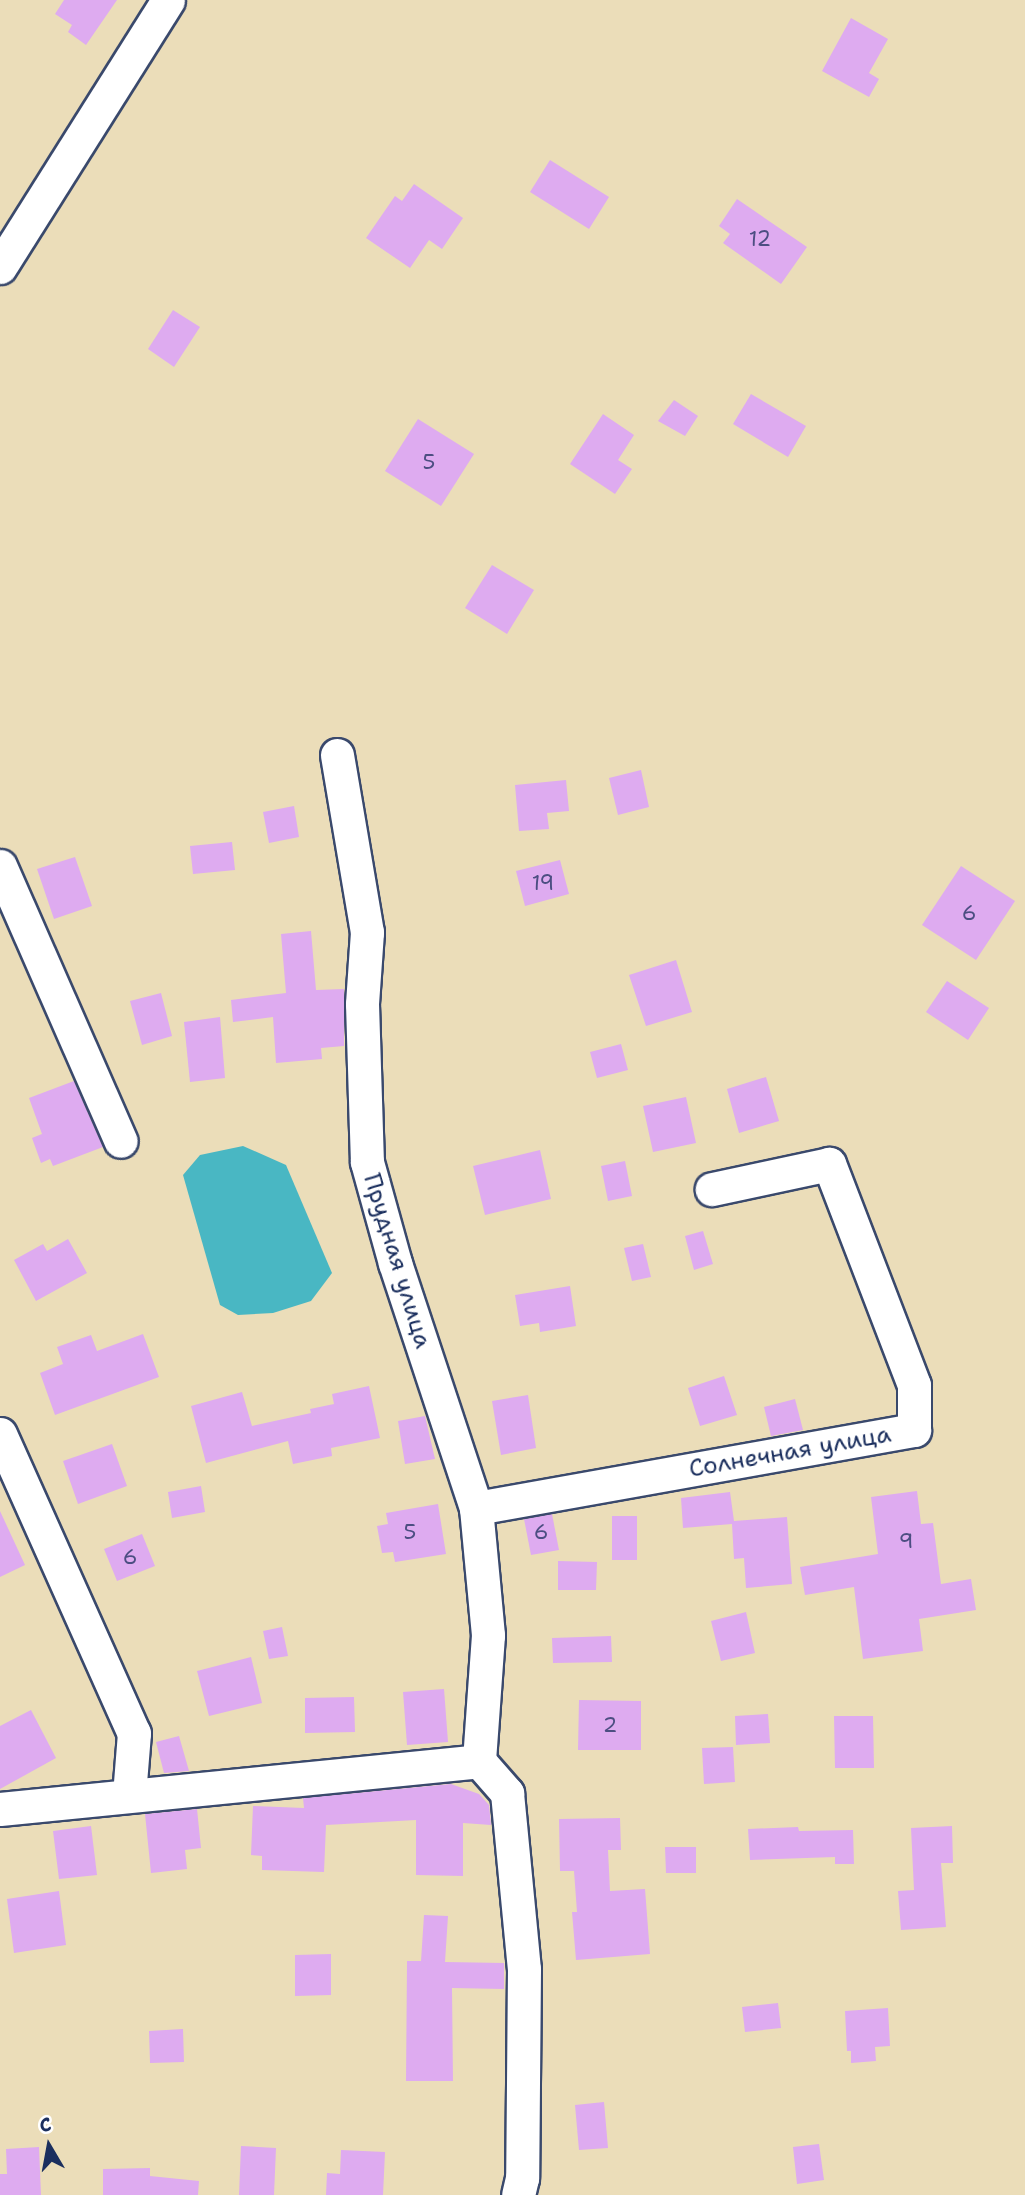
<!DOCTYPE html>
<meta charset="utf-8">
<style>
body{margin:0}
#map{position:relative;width:1025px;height:2195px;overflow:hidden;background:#ebddb9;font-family:"Shantell Sans",sans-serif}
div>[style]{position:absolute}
.water>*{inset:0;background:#49b7c3}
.building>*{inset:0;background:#deabf0}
.roads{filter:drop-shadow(2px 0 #3a496c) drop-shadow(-2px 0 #3a496c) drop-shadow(0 2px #3a496c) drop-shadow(0 -2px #3a496c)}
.minor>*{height:33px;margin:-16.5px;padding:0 16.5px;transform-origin:16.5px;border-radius:16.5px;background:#fff}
span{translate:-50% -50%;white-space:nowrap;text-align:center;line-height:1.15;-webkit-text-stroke:6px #fff;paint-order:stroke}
.number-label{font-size:21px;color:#4c4e82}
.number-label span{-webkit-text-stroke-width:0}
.street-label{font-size:24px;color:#1b2f5e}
.north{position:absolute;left:14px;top:2111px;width:70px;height:70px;-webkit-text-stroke:5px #fff;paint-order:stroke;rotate:350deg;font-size:19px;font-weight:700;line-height:28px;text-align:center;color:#1b2f5e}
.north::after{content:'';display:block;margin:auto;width:24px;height:32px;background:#1b2f5e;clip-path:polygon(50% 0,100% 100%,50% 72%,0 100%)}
</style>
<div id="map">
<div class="water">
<div style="clip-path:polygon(243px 1146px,286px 1165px,332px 1273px,311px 1301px,273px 1313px,238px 1315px,220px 1305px,183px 1175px,200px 1155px)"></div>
</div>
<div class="building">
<div style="clip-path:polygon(64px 0,117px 0,86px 45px,68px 32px,72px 25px,55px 14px)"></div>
<div style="clip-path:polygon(851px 18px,888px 39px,869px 73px,879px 79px,869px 97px,822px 71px)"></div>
<div style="clip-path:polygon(550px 160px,609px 197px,589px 229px,530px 192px)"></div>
<div style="clip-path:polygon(414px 184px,463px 218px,442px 249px,429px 240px,410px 268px,366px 238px,395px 196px,402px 201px)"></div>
<div style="clip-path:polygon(737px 199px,807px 247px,781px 284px,723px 243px,730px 234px,719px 226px)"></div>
<div style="clip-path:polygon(173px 310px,200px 327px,174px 367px,148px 349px)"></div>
<div style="clip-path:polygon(751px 394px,806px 426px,788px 457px,733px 424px)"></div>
<div style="clip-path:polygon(674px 400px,698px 416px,685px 436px,658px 421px)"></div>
<div style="clip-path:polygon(603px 414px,634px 435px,618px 460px,632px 469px,615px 494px,570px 464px)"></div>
<div style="clip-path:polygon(418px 419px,474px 454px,441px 506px,385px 471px)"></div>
<div style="clip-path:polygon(492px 565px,534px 590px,507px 634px,465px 608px)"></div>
<div style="clip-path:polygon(641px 770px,649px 807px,618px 815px,609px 778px)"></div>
<div style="clip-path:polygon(566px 780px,569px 811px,547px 813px,549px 829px,519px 831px,515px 785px)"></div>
<div style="clip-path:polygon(294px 806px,299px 837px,269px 843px,263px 812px)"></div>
<div style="clip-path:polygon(232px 842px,235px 870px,193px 874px,190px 846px)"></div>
<div style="clip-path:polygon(75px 857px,92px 906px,54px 919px,37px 869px)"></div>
<div style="clip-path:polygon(560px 860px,569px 894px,525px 906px,516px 871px)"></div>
<div style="clip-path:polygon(961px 866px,1015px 901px,976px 960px,922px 925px)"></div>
<div style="clip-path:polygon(311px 931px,316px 990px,344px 989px,344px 1046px,321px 1048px,322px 1059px,276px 1063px,273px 1017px,233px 1022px,231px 1000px,286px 993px,281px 934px)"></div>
<div style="clip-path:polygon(676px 960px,692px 1012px,646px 1026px,629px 975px)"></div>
<div style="clip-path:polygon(947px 981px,989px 1008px,968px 1040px,926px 1012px)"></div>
<div style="clip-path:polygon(161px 993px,172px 1036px,142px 1045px,130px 1001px)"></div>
<div style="clip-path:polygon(220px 1017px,225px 1078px,190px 1082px,184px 1022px)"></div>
<div style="clip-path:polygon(621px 1044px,628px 1070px,597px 1078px,590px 1052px)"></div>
<div style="clip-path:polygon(766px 1077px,779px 1121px,739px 1133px,727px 1089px)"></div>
<div style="clip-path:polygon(74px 1081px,103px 1147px,53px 1166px,50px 1159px,41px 1163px,32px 1138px,42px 1134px,29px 1098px)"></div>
<div style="clip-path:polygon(686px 1097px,696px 1143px,653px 1152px,643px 1106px)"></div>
<div style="clip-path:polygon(540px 1150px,551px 1199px,485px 1215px,473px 1166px)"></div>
<div style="clip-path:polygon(625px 1161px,632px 1196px,608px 1201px,601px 1166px)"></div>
<div style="clip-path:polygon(703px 1231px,713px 1264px,694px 1270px,685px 1236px)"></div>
<div style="clip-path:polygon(68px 1239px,87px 1273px,36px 1301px,14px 1260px,43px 1244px,47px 1251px)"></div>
<div style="clip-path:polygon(643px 1244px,651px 1277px,632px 1281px,624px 1248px)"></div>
<div style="clip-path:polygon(570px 1286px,576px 1326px,540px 1332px,539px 1323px,520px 1326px,515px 1295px)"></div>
<div style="clip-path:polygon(143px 1334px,159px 1377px,55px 1415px,40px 1373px,63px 1364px,57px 1347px,91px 1335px,97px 1351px)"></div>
<div style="clip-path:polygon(724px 1376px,737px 1415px,700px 1426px,688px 1388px)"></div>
<div style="clip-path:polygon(369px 1386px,380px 1438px,331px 1448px,332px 1456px,293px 1464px,288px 1441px,206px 1463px,191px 1406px,242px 1392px,252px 1426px,311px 1413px,310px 1409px,334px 1404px,332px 1394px)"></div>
<div style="clip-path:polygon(528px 1395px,536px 1448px,501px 1455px,492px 1401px)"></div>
<div style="clip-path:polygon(795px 1399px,803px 1430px,771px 1436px,764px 1407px)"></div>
<div style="clip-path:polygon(425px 1416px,435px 1459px,405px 1464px,398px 1421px)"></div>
<div style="clip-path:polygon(112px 1444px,127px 1486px,78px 1504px,63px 1461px)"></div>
<div style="clip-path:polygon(201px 1486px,205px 1512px,172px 1518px,168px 1492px)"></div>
<div style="clip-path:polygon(917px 1491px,921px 1524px,933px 1523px,941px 1584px,971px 1579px,976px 1610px,919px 1619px,923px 1651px,863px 1659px,854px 1587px,805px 1595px,800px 1567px,878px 1554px,871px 1497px)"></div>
<div style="clip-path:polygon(730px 1492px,734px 1521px,787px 1517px,792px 1584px,746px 1588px,744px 1558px,734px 1559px,732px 1524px,683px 1528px,681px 1498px)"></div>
<div style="clip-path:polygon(438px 1504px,446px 1554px,395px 1562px,393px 1552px,382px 1553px,377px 1526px,388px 1524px,386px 1513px)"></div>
<div style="clip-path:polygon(0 1511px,25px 1565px,0 1577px)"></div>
<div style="clip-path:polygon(552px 1514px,559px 1550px,531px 1555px,524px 1519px)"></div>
<div style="clip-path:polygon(612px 1516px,637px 1516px,637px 1560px,612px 1560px)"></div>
<div style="clip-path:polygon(142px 1534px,155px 1566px,117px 1581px,104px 1549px)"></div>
<div style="clip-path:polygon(558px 1561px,597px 1562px,596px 1590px,558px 1590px)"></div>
<div style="clip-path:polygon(746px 1612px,755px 1653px,721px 1661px,711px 1621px)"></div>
<div style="clip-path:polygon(282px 1627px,288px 1656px,269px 1659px,263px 1631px)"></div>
<div style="clip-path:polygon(611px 1636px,612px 1662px,553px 1663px,552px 1638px)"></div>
<div style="clip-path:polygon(251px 1657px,262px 1703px,209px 1716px,197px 1671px)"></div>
<div style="clip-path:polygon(444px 1689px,448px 1742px,407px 1745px,403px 1692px)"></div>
<div style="clip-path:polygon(354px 1697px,355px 1732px,305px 1733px,305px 1698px)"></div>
<div style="clip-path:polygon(579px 1700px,641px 1701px,641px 1750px,578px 1750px)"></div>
<div style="clip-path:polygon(31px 1710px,56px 1758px,0 1789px,0 1726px)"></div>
<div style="clip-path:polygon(768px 1714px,770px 1743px,736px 1745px,735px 1716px)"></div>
<div style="clip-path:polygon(834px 1716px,873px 1716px,874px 1768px,835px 1768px)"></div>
<div style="clip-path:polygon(179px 1736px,189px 1771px,164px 1773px,156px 1742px)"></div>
<div style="clip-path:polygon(733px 1747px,735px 1782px,704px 1784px,702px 1748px)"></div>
<div style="clip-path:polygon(451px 1784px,479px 1794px,489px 1805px,491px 1825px,463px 1823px,463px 1876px,416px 1875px,416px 1820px,326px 1825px,324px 1872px,262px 1870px,262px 1856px,251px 1855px,253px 1806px,304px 1808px,303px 1798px)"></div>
<div style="clip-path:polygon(197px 1809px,201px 1848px,185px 1850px,187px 1869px,151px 1873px,145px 1814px)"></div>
<div style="clip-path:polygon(620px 1818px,621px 1850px,608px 1850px,610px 1891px,645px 1889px,650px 1954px,576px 1960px,572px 1912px,577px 1912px,574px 1871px,560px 1871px,559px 1819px)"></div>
<div style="clip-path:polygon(91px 1826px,97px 1875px,59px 1879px,53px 1831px)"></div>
<div style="clip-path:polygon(952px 1826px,953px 1863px,941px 1863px,946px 1927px,901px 1930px,898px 1891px,914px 1890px,911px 1828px)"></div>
<div style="clip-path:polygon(798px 1827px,799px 1831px,853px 1830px,854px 1864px,835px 1864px,835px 1857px,750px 1860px,748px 1829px)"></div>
<div style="clip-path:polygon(665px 1847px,696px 1847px,696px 1873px,666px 1873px)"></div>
<div style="clip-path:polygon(59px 1891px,66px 1945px,14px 1953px,7px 1899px)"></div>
<div style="clip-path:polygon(424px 1915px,448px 1916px,445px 1962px,504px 1963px,504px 1989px,452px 1988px,453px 2081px,406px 2081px,407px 1961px,421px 1961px)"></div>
<div style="clip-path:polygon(331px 1954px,331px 1995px,295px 1996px,295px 1955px)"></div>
<div style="clip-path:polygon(778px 2003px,781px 2028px,745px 2032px,742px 2007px)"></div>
<div style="clip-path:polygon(888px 2008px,890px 2046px,875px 2047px,876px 2061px,851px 2063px,851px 2051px,847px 2051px,845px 2011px)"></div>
<div style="clip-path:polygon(183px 2029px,184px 2062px,150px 2063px,149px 2031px)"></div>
<div style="clip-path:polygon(604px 2102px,608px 2148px,579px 2150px,575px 2105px)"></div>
<div style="clip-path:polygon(819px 2144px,824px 2180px,797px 2184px,793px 2147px)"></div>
<div style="clip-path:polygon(241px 2146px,276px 2148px,274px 2195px,239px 2195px)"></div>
<div style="clip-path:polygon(39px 2147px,41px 2195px,0 2195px,0 2174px,7px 2174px,6px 2149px)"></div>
<div style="clip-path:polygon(341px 2150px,385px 2152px,383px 2195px,326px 2195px,327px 2173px,340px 2174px)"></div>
<div style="clip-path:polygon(150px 2168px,150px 2176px,199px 2181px,198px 2195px,103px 2195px,103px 2169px)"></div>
</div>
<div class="roads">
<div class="minor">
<div style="left:0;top:267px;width:315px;rotate:-57.8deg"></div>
<div style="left:337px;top:755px;width:180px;rotate:80.4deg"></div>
<div style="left:367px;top:932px;width:72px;rotate:94deg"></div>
<div style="left:362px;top:1004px;width:158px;rotate:88.2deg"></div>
<div style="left:367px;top:1162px;width:105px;rotate:74.5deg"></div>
<div style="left:395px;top:1263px;width:258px;rotate:71.7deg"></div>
<div style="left:476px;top:1508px;width:128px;rotate:84.6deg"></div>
<div style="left:488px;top:1635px;width:126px;rotate:94.1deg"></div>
<div style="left:0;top:866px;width:300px;rotate:66.3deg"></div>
<div style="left:0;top:1434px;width:328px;rotate:65.9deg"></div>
<div style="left:134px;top:1733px;width:62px;rotate:94.6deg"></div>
<div style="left:476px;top:1508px;width:445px;rotate:-10.1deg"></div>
<div style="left:914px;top:1430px;width:45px;rotate:-90deg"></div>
<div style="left:914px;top:1385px;width:237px;rotate:-111deg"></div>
<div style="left:829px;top:1164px;width:120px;rotate:167.9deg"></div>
<div style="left:0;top:1809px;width:481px;rotate:-5.7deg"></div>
<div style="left:479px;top:1761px;width:43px;rotate:48.8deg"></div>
<div style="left:507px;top:1793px;width:177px;rotate:84.5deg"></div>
<div style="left:524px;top:1969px;width:209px;rotate:90.5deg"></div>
<div style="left:522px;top:2178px;width:17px;rotate:103deg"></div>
</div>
</div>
<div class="number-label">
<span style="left:760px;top:239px">12</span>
<span style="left:429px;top:462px">5</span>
<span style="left:543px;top:883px">19</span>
<span style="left:969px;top:913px">6</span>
<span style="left:410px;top:1532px">5</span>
<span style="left:541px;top:1532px">6</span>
<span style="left:906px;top:1541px">9</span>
<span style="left:130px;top:1557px">6</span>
<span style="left:610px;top:1725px">2</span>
</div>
<div class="street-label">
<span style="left:397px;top:1261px;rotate:73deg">Прудная улица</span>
<span style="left:790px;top:1452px;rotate:-10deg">Солнечная улица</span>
</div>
<div class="north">С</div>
</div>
